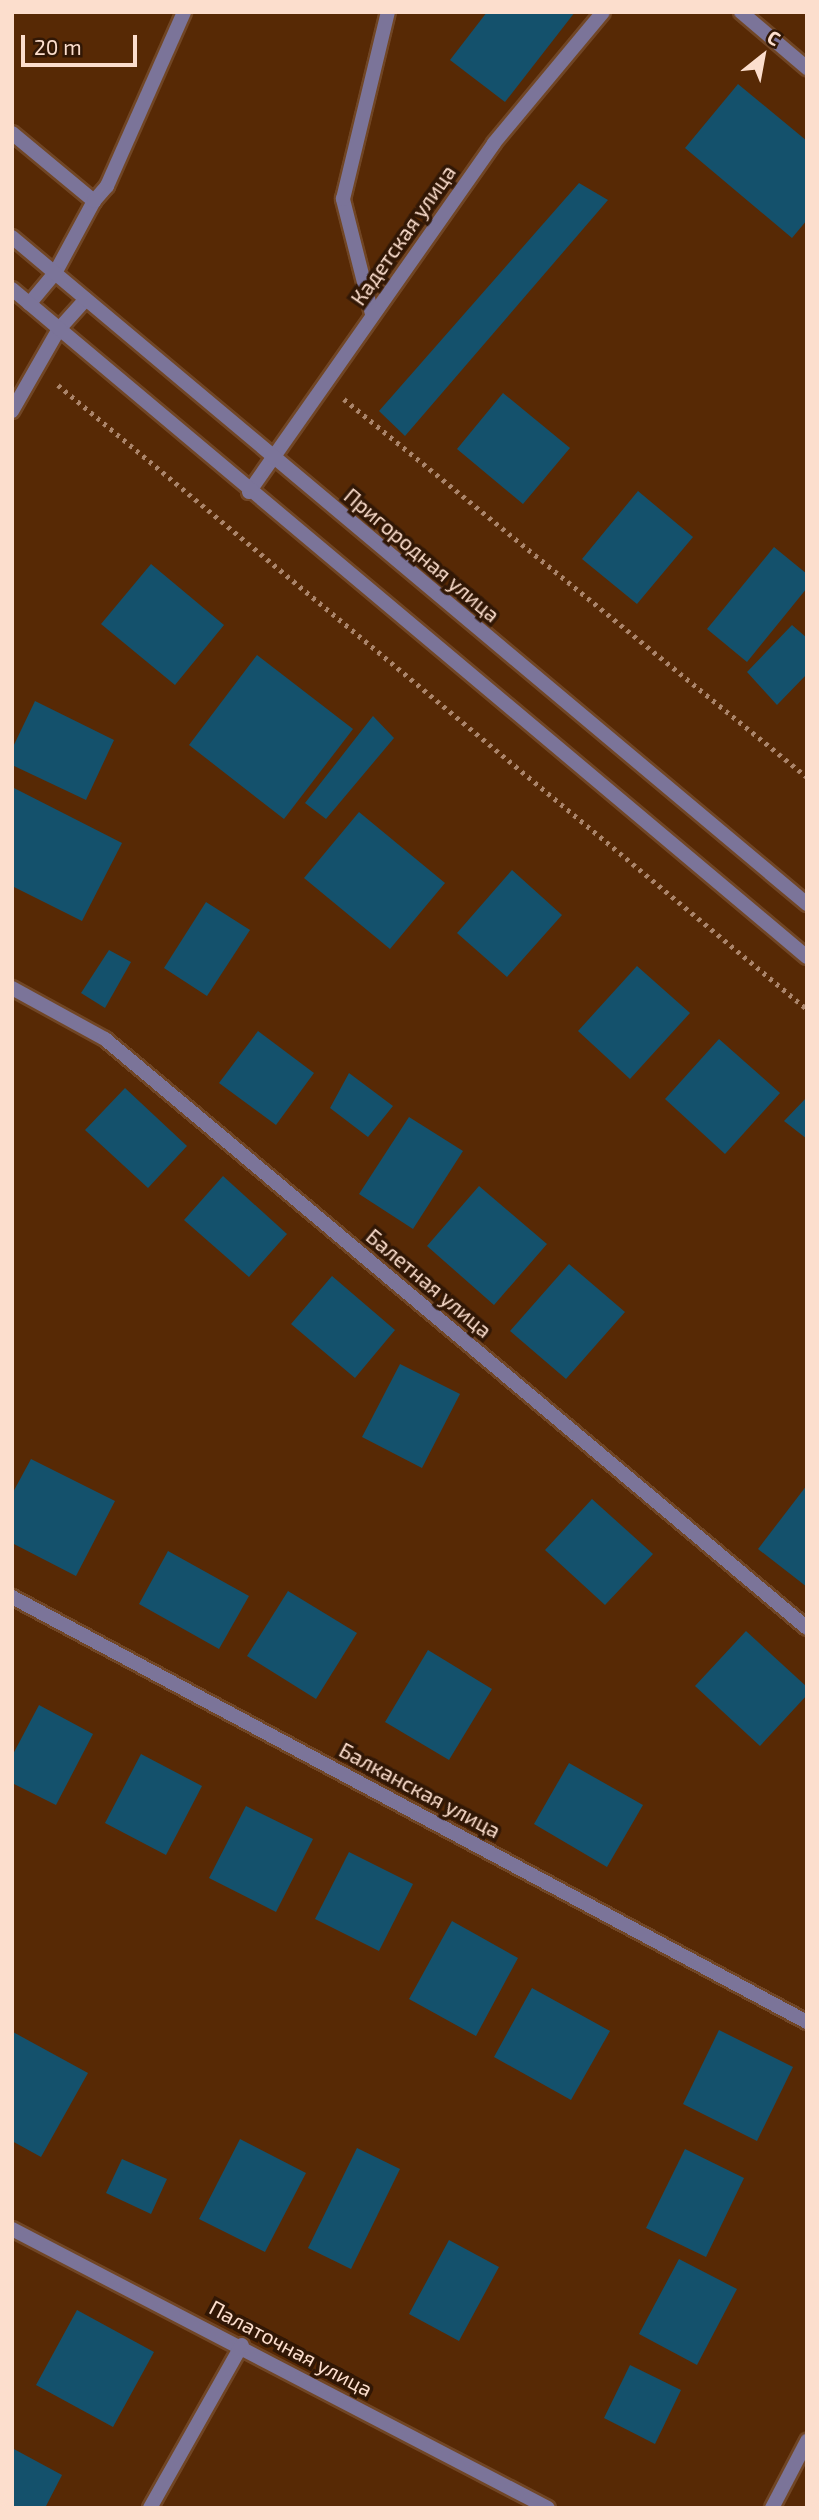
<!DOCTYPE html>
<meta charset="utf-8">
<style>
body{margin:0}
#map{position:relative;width:819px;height:2520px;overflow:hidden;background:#572905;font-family:"Exo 2",sans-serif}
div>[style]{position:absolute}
.building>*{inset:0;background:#14516c}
.path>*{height:4.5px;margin-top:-2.25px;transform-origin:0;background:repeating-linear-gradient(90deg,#ab856b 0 3.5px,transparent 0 8.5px)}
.roads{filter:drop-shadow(2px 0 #714625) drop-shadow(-2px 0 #714625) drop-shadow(0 2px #714625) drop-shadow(0 -2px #714625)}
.service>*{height:14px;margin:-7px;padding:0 7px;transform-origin:7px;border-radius:7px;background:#7b7499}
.minor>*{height:14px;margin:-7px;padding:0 7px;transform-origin:7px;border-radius:7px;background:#7b7499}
.tertiary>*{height:14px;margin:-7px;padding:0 7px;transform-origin:7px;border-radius:7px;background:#7b7499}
span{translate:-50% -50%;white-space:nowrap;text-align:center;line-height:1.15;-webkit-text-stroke:7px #311705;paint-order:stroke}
.street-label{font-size:21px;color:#fcdecd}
.frame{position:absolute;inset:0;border:14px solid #fcdecd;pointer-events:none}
.north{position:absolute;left:728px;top:21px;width:70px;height:70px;-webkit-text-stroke:5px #311705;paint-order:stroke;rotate:31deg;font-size:19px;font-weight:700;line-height:28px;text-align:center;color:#fcdecd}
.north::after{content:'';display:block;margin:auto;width:24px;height:32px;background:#fcdecd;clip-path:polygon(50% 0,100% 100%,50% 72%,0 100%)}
.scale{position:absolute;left:21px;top:35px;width:116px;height:32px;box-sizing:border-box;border:4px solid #fcdecd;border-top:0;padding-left:9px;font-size:21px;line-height:24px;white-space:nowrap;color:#fcdecd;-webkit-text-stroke:5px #311705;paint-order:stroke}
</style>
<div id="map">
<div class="building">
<div style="clip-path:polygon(487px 12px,575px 12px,505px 102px,450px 60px)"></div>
<div style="clip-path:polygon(738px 84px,807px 141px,807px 220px,792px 238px,685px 148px)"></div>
<div style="clip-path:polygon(579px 183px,608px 200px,405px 436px,379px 411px)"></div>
<div style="clip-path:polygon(503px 393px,570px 448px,523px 504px,457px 449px)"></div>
<div style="clip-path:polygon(638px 491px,693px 537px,637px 604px,582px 559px)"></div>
<div style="clip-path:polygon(774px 547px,807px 574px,807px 588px,747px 662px,707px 629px)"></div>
<div style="clip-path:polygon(151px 564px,224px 625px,175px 685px,101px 624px)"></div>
<div style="clip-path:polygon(792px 625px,807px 638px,807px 674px,777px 705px,747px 672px)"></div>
<div style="clip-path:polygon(257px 655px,353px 729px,284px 819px,189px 745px)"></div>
<div style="clip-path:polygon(35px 701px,114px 740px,86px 800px,12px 765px,12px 749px)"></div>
<div style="clip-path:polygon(373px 716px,394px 738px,326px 819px,305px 803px)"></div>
<div style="clip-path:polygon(12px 787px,122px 843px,82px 921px,12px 886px)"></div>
<div style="clip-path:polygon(359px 812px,445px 883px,390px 949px,304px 878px)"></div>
<div style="clip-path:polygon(512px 870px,562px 915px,507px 977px,457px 933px)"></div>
<div style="clip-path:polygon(206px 902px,250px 930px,207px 996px,164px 968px)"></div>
<div style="clip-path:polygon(109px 950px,131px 962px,105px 1008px,81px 993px)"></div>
<div style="clip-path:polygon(637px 966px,690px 1013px,630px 1079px,578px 1031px)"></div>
<div style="clip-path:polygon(258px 1031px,314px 1073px,276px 1125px,219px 1083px)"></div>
<div style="clip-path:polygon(719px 1039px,780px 1093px,725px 1154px,665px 1099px)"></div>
<div style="clip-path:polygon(349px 1073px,393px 1106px,368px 1137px,330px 1108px)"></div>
<div style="clip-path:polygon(125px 1088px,187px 1146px,148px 1188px,85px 1130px)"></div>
<div style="clip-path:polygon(807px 1097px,807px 1139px,784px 1121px)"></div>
<div style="clip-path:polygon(409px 1117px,463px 1151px,413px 1229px,359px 1194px)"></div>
<div style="clip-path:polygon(223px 1176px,287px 1234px,249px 1277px,184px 1220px)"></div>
<div style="clip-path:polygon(479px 1186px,547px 1244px,494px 1305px,427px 1246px)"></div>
<div style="clip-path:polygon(569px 1264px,625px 1312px,566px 1379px,510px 1331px)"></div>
<div style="clip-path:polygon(332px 1276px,395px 1330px,355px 1378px,291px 1324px)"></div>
<div style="clip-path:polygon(400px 1364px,460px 1394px,422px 1468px,362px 1437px)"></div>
<div style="clip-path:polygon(31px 1459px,115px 1501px,76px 1576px,12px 1543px,12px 1494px)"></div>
<div style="clip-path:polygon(807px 1485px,807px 1587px,758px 1549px)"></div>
<div style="clip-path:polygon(592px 1499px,653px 1554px,605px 1605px,545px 1550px)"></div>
<div style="clip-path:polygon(168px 1551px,249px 1596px,219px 1649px,139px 1604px)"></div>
<div style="clip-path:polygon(288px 1591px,357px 1633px,316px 1699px,247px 1656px)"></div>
<div style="clip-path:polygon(746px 1631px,807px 1687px,807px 1695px,760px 1746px,695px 1686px)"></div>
<div style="clip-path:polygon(428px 1650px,492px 1689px,449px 1760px,385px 1722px)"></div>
<div style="clip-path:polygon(39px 1705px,93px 1734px,56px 1805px,12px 1783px,12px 1756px)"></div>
<div style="clip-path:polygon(141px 1754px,202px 1786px,166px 1855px,105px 1823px)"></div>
<div style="clip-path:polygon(569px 1763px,643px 1805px,607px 1867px,534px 1824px)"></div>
<div style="clip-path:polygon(246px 1806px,313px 1839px,276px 1912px,209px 1878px)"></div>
<div style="clip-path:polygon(349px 1852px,413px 1884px,379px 1951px,315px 1919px)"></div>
<div style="clip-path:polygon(452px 1921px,518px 1958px,476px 2036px,409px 1999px)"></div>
<div style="clip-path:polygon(532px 1988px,610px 2031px,571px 2100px,494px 2057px)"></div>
<div style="clip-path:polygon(719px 2030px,793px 2067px,757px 2141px,683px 2104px)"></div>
<div style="clip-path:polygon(13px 2032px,88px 2073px,41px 2157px,12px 2141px)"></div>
<div style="clip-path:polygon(240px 2139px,306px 2173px,265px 2252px,199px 2219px)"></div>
<div style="clip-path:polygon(357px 2148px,400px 2169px,351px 2269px,308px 2248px)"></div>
<div style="clip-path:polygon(685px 2149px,744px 2178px,706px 2257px,646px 2228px)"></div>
<div style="clip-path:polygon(122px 2159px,167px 2179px,151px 2214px,106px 2193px)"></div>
<div style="clip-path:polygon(449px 2240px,499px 2267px,459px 2341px,409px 2314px)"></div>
<div style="clip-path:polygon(679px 2259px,737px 2289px,697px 2365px,639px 2334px)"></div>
<div style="clip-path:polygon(77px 2310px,154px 2352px,113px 2427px,36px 2385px)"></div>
<div style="clip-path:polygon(630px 2365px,681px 2390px,655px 2444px,604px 2418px)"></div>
<div style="clip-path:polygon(12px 2448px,62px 2475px,45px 2508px,12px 2508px)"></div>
</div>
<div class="path">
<div style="left:58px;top:385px;width:975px;rotate:39.8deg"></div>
<div style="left:344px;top:399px;width:598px;rotate:39.23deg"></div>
</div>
<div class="roads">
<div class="service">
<div style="left:741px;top:12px;width:87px;rotate:40.3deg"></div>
<div style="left:12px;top:133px;width:107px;rotate:39.7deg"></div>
<div style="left:94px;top:201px;width:82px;rotate:118.4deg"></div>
<div style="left:55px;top:273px;width:40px;rotate:130deg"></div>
<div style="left:94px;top:201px;width:20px;rotate:-49deg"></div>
<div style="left:107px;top:186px;width:190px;rotate:-66.1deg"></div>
<div style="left:372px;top:314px;width:119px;rotate:-104.2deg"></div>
<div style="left:343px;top:199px;width:192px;rotate:-76.5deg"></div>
<div style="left:249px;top:492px;width:426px;rotate:-54.9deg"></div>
<div style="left:494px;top:143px;width:170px;rotate:-50.2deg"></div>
</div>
<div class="minor">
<div style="left:12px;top:411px;width:95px;rotate:-60.2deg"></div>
<div style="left:59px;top:329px;width:40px;rotate:-48deg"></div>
<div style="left:12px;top:988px;width:106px;rotate:28.7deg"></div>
<div style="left:105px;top:1039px;width:916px;rotate:40deg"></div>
<div style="left:12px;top:1597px;width:901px;rotate:28.13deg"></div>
<div style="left:12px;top:2229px;width:604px;rotate:27.5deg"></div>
<div style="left:150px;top:2508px;width:187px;rotate:-60.6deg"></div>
<div style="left:772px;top:2508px;width:76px;rotate:-62.4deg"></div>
</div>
<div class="tertiary">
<div style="left:12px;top:237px;width:1038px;rotate:40deg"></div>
<div style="left:12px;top:289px;width:1038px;rotate:40.04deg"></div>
</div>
</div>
<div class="street-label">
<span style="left:403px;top:235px;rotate:-55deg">Кадетская улица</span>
<span style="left:422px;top:555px;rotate:40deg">Пригородная улица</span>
<span style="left:429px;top:1283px;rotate:40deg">Балетная улица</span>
<span style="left:420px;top:1790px;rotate:28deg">Балканская улица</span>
<span style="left:291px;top:2348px;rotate:28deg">Палаточная улица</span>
</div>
<div class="frame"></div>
<div class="north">С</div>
<div class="scale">20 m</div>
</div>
